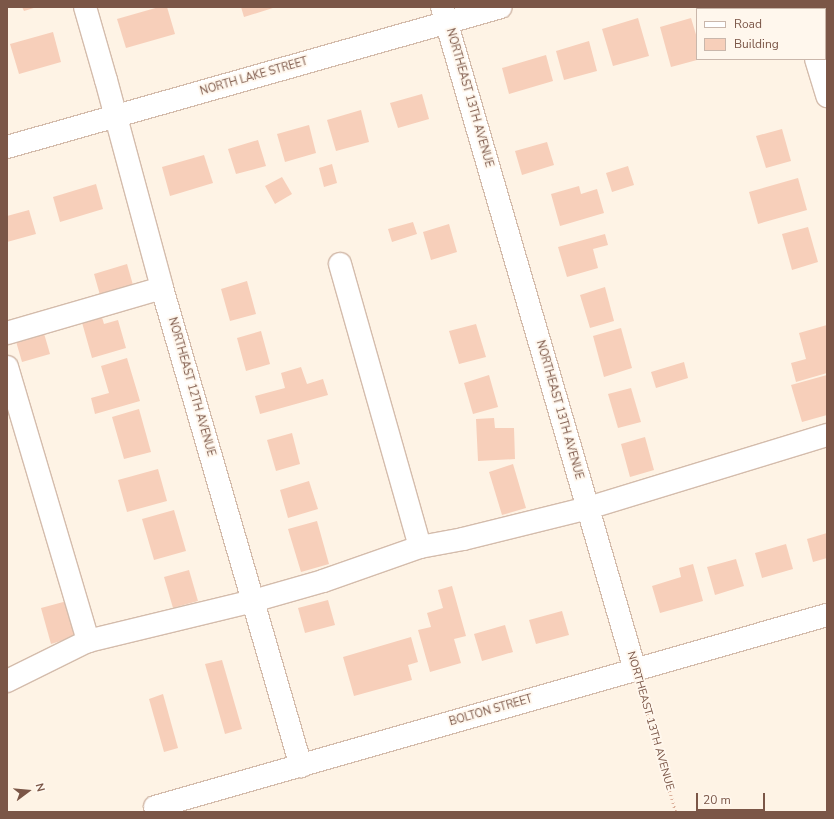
<!DOCTYPE html>
<style>
body{margin:0}
#map{position:relative;width:834px;height:819px;overflow:hidden;background:#fef3e5;font-family:"Nunito Sans",sans-serif}
div>[style]{position:absolute}
.building>*{inset:0;background:#f7cfba}
.path>*{height:2.5px;margin-top:-1.25px;transform-origin:0;background:repeating-linear-gradient(90deg,#dcb19c 0 1px,transparent 0 4px)}
.roads{filter:drop-shadow(1px 0 #d4bcac) drop-shadow(-1px 0 #d4bcac) drop-shadow(0 1px #d4bcac) drop-shadow(0 -1px #d4bcac)}
.minor>*{height:22px;margin:-11px;padding:0 11px;transform-origin:11px;border-radius:11px;background:#fff}
span{translate:-50% -50%;white-space:nowrap;text-align:center;line-height:1.15;-webkit-text-stroke:3.5px #fff7ed;paint-order:stroke}
.street-label{font-size:11px;color:#7b5647}
.frame{position:absolute;inset:0;border:8px solid #7b5647;pointer-events:none}
.legend{position:absolute;left:696px;top:8px;width:130px;height:52px;box-sizing:border-box;background:#fff7ed;border:1px solid #cab7ab;margin:0;padding:5px 7px;list-style:none;font-size:12px;color:#7b5647}
.legend li{display:flex;align-items:center;gap:8px;height:20px}
.legend b{width:20px;border:1px solid #cab7ab}
.north{position:absolute;left:8px;top:771px;width:40px;height:40px;-webkit-text-stroke:3px #fff7ed;paint-order:stroke;rotate:74deg;font-size:11px;font-weight:700;line-height:16px;text-align:center;color:#7b5647}
.north::after{content:'';display:block;margin:auto;width:14px;height:18px;background:#7b5647;clip-path:polygon(50% 0,100% 100%,50% 72%,0 100%)}
.scale{position:absolute;left:696px;top:793px;width:69px;height:18px;box-sizing:border-box;border:2px solid #7b5647;border-top:0;padding-left:5px;font-size:12px;line-height:14px;white-space:nowrap;color:#7b5647;-webkit-text-stroke:3px #fff7ed;paint-order:stroke}
</style>
<div id="map">
<div class="building">
<div style="clip-path:polygon(22px 7px,37px 7px,24px 11px)"></div>
<div style="clip-path:polygon(159px 7px,167px 7px,175px 34px,126px 48px,117px 19px)"></div>
<div style="clip-path:polygon(241px 7px,276px 7px,244px 17px)"></div>
<div style="clip-path:polygon(724px 7px,763px 7px,764px 9px,718px 9px)"></div>
<div style="clip-path:polygon(638px 18px,649px 56px,613px 66px,602px 29px)"></div>
<div style="clip-path:polygon(691px 18px,697px 38px,697px 60px,671px 67px,660px 27px)"></div>
<div style="clip-path:polygon(53px 32px,61px 62px,19px 74px,10px 44px)"></div>
<div style="clip-path:polygon(589px 41px,597px 71px,564px 80px,556px 51px)"></div>
<div style="clip-path:polygon(546px 55px,553px 81px,509px 94px,502px 68px)"></div>
<div style="clip-path:polygon(422px 94px,429px 119px,398px 128px,390px 103px)"></div>
<div style="clip-path:polygon(361px 110px,369px 142px,336px 151px,327px 120px)"></div>
<div style="clip-path:polygon(309px 125px,316px 153px,285px 162px,277px 134px)"></div>
<div style="clip-path:polygon(782px 129px,791px 161px,766px 168px,756px 136px)"></div>
<div style="clip-path:polygon(258px 140px,266px 166px,236px 174px,228px 149px)"></div>
<div style="clip-path:polygon(547px 142px,554px 165px,522px 175px,515px 151px)"></div>
<div style="clip-path:polygon(204px 155px,213px 183px,170px 196px,162px 167px)"></div>
<div style="clip-path:polygon(332px 164px,337px 183px,324px 187px,319px 168px)"></div>
<div style="clip-path:polygon(628px 166px,634px 185px,612px 192px,606px 173px)"></div>
<div style="clip-path:polygon(282px 177px,292px 194px,275px 204px,265px 186px)"></div>
<div style="clip-path:polygon(798px 178px,807px 210px,758px 224px,749px 192px)"></div>
<div style="clip-path:polygon(96px 184px,103px 209px,60px 222px,53px 197px)"></div>
<div style="clip-path:polygon(579px 186px,581px 194px,597px 189px,604px 213px,560px 226px,551px 194px)"></div>
<div style="clip-path:polygon(29px 210px,36px 234px,7px 242px,7px 216px)"></div>
<div style="clip-path:polygon(413px 222px,417px 234px,392px 242px,388px 229px)"></div>
<div style="clip-path:polygon(449px 224px,457px 252px,431px 260px,423px 232px)"></div>
<div style="clip-path:polygon(808px 227px,818px 262px,792px 270px,782px 234px)"></div>
<div style="clip-path:polygon(605px 234px,608px 245px,593px 249px,598px 268px,567px 277px,558px 247px)"></div>
<div style="clip-path:polygon(127px 264px,133px 285px,100px 295px,94px 274px)"></div>
<div style="clip-path:polygon(247px 281px,256px 314px,230px 321px,221px 289px)"></div>
<div style="clip-path:polygon(605px 287px,614px 321px,590px 328px,580px 295px)"></div>
<div style="clip-path:polygon(101px 314px,104px 324px,118px 320px,126px 348px,92px 358px,81px 319px)"></div>
<div style="clip-path:polygon(476px 324px,486px 357px,459px 364px,449px 331px)"></div>
<div style="clip-path:polygon(827px 325px,827px 373px,796px 382px,791px 363px,806px 359px,799px 333px)"></div>
<div style="clip-path:polygon(621px 328px,632px 368px,604px 377px,593px 336px)"></div>
<div style="clip-path:polygon(43px 330px,50px 354px,22px 362px,15px 338px)"></div>
<div style="clip-path:polygon(261px 331px,270px 364px,246px 371px,237px 338px)"></div>
<div style="clip-path:polygon(127px 358px,140px 401px,95px 414px,91px 398px,109px 393px,101px 366px)"></div>
<div style="clip-path:polygon(684px 362px,688px 378px,656px 388px,651px 372px)"></div>
<div style="clip-path:polygon(301px 367px,307px 384px,323px 379px,328px 395px,260px 414px,255px 396px,285px 388px,281px 373px)"></div>
<div style="clip-path:polygon(489px 375px,498px 407px,473px 414px,464px 383px)"></div>
<div style="clip-path:polygon(827px 375px,827px 415px,802px 422px,791px 385px)"></div>
<div style="clip-path:polygon(631px 388px,641px 422px,618px 428px,608px 394px)"></div>
<div style="clip-path:polygon(139px 409px,151px 452px,124px 459px,112px 417px)"></div>
<div style="clip-path:polygon(494px 418px,495px 428px,514px 428px,515px 459px,478px 461px,476px 419px)"></div>
<div style="clip-path:polygon(292px 433px,300px 464px,276px 471px,267px 440px)"></div>
<div style="clip-path:polygon(645px 437px,654px 470px,630px 477px,621px 444px)"></div>
<div style="clip-path:polygon(513px 464px,526px 508px,502px 515px,489px 472px)"></div>
<div style="clip-path:polygon(158px 469px,167px 501px,127px 512px,118px 480px)"></div>
<div style="clip-path:polygon(309px 481px,318px 509px,288px 518px,280px 490px)"></div>
<div style="clip-path:polygon(174px 510px,186px 551px,154px 560px,142px 519px)"></div>
<div style="clip-path:polygon(317px 521px,329px 564px,301px 572px,288px 529px)"></div>
<div style="clip-path:polygon(827px 533px,827px 558px,813px 562px,807px 539px)"></div>
<div style="clip-path:polygon(786px 544px,793px 569px,762px 578px,755px 553px)"></div>
<div style="clip-path:polygon(736px 559px,744px 586px,715px 595px,707px 567px)"></div>
<div style="clip-path:polygon(693px 564px,703px 601px,660px 613px,652px 586px,681px 577px,679px 568px)"></div>
<div style="clip-path:polygon(189px 570px,198px 601px,173px 608px,164px 577px)"></div>
<div style="clip-path:polygon(452px 586px,466px 636px,454px 639px,461px 663px,430px 672px,418px 630px,431px 627px,427px 613px,443px 608px,438px 590px)"></div>
<div style="clip-path:polygon(328px 600px,335px 625px,305px 633px,298px 608px)"></div>
<div style="clip-path:polygon(67px 601px,77px 636px,51px 644px,41px 608px)"></div>
<div style="clip-path:polygon(562px 611px,569px 635px,536px 644px,529px 620px)"></div>
<div style="clip-path:polygon(505px 625px,513px 652px,482px 661px,474px 634px)"></div>
<div style="clip-path:polygon(411px 637px,418px 662px,408px 665px,412px 680px,354px 696px,343px 657px)"></div>
<div style="clip-path:polygon(222px 660px,242px 729px,225px 734px,205px 664px)"></div>
<div style="clip-path:polygon(163px 694px,178px 748px,164px 752px,149px 699px)"></div>
</div>
<div class="path">
<div style="left:641px;top:691px;width:126px;rotate:73.9deg"></div>
</div>
<div class="roads">
<div class="minor">
<div style="left:85px;top:7px;width:76px;rotate:74deg"></div>
<div style="left:106px;top:80px;width:215px;rotate:74.9deg"></div>
<div style="left:162px;top:288px;width:498px;rotate:73.8deg"></div>
<div style="left:442px;top:7px;width:691px;rotate:73.77deg"></div>
<div style="left:802px;top:7px;width:2px;rotate:90deg"></div>
<div style="left:816px;top:59px;width:39px;rotate:73deg"></div>
<div style="left:7px;top:147px;width:513px;rotate:-15.82deg"></div>
<div style="left:340px;top:264px;width:294px;rotate:74.2deg"></div>
<div style="left:7px;top:333px;width:161px;rotate:-16.2deg"></div>
<div style="left:7px;top:367px;width:286px;rotate:73.5deg"></div>
<div style="left:88px;top:641px;width:170px;rotate:-13.6deg"></div>
<div style="left:253px;top:601px;width:73px;rotate:-15.9deg"></div>
<div style="left:323px;top:581px;width:103px;rotate:-19.3deg"></div>
<div style="left:420px;top:547px;width:44px;rotate:-10.5deg"></div>
<div style="left:463px;top:539px;width:129px;rotate:-13.9deg"></div>
<div style="left:588px;top:508px;width:250px;rotate:-17deg"></div>
<div style="left:7px;top:681px;width:90px;rotate:-26.3deg"></div>
<div style="left:155px;top:807px;width:699px;rotate:-15.95deg"></div>
</div>
</div>
<div class="street-label">
<span style="left:254px;top:77px;rotate:-16deg">NORTH LAKE STREET</span>
<span style="left:469px;top:98px;rotate:74deg">NORTHEAST 13TH AVENUE</span>
<span style="left:191px;top:387px;rotate:74deg">NORTHEAST 12TH AVENUE</span>
<span style="left:559px;top:410px;rotate:74deg">NORTHEAST 13TH AVENUE</span>
<span style="left:491px;top:711px;rotate:-16deg">BOLTON STREET</span>
<span style="left:650px;top:721px;rotate:74deg">NORTHEAST 13TH AVENUE</span>
</div>
<div class="frame"></div>
<ul class="legend">
<li><b style="height:5px;background:#fff"></b>Road</li>
<li><b style="height:11px;background:#f7cfba"></b>Building</li>
</ul>
<div class="north">N</div>
<div class="scale">20 m</div>
</div>
